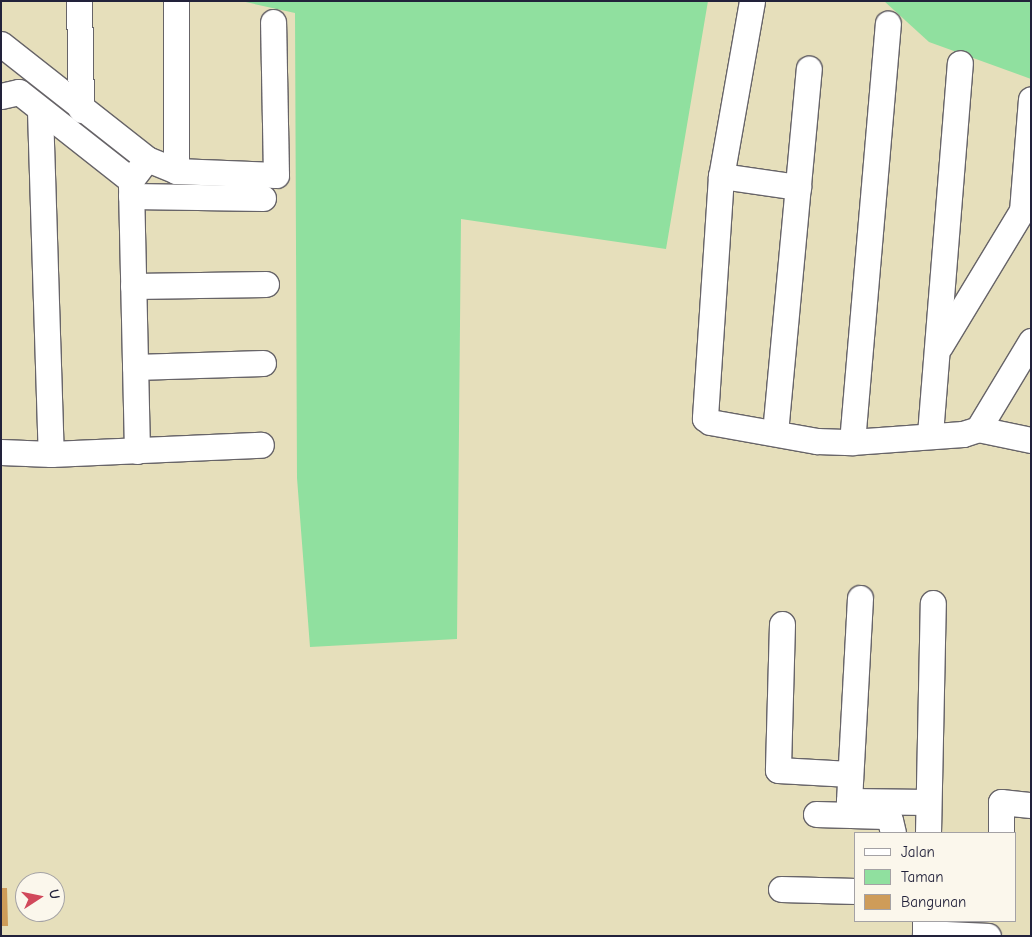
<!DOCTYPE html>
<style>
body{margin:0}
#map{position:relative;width:1032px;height:937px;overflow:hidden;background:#e6dfbb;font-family:"Comic Neue",sans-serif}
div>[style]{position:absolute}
.green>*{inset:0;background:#90e09f}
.building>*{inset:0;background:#ce9c59}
.roads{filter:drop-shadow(1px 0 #676468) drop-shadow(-1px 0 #676468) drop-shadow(0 1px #676468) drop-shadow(0 -1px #676468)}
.minor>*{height:25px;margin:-12.5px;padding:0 12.5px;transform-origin:12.5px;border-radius:12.5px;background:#fff}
span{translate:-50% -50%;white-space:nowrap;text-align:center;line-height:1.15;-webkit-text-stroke:5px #fbf7ec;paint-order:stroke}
.frame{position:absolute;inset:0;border:2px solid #22223b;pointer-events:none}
.legend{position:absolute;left:854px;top:832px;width:162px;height:90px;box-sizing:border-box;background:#fbf7ec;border:1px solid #a4a2a5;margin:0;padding:6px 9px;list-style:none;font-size:15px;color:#22223b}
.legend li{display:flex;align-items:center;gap:10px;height:25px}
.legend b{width:25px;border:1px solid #a4a2a5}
.north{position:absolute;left:15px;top:872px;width:50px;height:50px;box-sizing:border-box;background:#fbf7ec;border:1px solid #a4a2a5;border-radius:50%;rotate:79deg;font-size:14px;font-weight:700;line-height:20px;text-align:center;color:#22223b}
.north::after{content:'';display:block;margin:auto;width:18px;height:22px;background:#d1495b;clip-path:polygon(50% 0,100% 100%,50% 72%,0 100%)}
</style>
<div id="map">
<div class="green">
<div style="clip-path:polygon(241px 1px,708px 1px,666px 249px,461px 219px,457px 639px,310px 647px,297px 478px,295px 13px)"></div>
<div style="clip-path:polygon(884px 1px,1031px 1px,1031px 79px,929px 42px)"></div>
</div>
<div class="building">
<div style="clip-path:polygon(1px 888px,7px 888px,8px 926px,1px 926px)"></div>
</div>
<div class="roads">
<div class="minor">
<div style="left:79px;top:1px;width:109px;rotate:88.9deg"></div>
<div style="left:176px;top:1px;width:170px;rotate:90deg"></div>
<div style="left:752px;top:1px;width:178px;rotate:100deg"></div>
<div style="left:721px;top:176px;width:243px;rotate:93.8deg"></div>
<div style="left:705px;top:418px;width:6px;rotate:39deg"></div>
<div style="left:710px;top:422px;width:109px;rotate:10.1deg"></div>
<div style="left:817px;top:441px;width:35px;rotate:2deg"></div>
<div style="left:852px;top:442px;width:111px;rotate:-4.1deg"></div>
<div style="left:963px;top:434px;width:16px;rotate:-18deg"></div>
<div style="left:978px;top:429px;width:54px;rotate:11.7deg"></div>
<div style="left:1px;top:44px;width:186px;rotate:38.2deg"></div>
<div style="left:147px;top:159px;width:31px;rotate:22deg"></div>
<div style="left:176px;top:171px;width:100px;rotate:2.3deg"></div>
<div style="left:276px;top:175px;width:153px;rotate:-91.1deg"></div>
<div style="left:1px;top:96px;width:18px;rotate:-13deg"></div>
<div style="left:19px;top:92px;width:142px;rotate:38.2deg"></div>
<div style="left:40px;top:111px;width:343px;rotate:88.2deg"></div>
<div style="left:721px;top:176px;width:78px;rotate:8.1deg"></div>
<div style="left:131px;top:196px;width:132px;rotate:0.9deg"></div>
<div style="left:1022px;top:211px;width:112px;rotate:-85.4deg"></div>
<div style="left:133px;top:286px;width:133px;rotate:-0.9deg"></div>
<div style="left:940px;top:346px;width:175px;rotate:-58.8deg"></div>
<div style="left:135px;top:367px;width:128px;rotate:-1.8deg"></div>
<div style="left:978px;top:429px;width:103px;rotate:-58.9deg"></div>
<div style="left:775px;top:433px;width:366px;rotate:-84.7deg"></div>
<div style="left:930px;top:434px;width:372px;rotate:-85.4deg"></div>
<div style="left:852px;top:442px;width:420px;rotate:-85.1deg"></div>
<div style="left:137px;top:451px;width:271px;rotate:-91.3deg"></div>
<div style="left:131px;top:180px;width:26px;rotate:-53deg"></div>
<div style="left:1px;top:452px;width:50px;rotate:2.3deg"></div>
<div style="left:51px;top:454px;width:210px;rotate:-2.5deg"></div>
<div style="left:860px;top:598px;width:203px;rotate:93.1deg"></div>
<div style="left:849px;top:801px;width:79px;rotate:0.7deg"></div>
<div style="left:782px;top:624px;width:146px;rotate:91.6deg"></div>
<div style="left:778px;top:770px;width:72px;rotate:3.2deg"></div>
<div style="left:816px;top:814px;width:69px;rotate:1.7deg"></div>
<div style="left:885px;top:816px;width:6px;rotate:39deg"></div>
<div style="left:890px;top:820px;width:13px;rotate:77deg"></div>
<div style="left:928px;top:833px;width:230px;rotate:-88.8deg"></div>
<div style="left:1001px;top:833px;width:31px;rotate:-90deg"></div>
<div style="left:1001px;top:802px;width:30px;rotate:6deg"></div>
<div style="left:781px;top:889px;width:75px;rotate:1.5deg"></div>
<div style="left:925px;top:921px;width:12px;rotate:90deg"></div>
<div style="left:925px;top:933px;width:63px;rotate:2.7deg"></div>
</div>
</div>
<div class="frame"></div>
<ul class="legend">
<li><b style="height:6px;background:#fff"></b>Jalan</li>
<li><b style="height:14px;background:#90e09f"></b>Taman</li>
<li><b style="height:14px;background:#ce9c59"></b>Bangunan</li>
</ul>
<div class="north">U</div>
</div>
